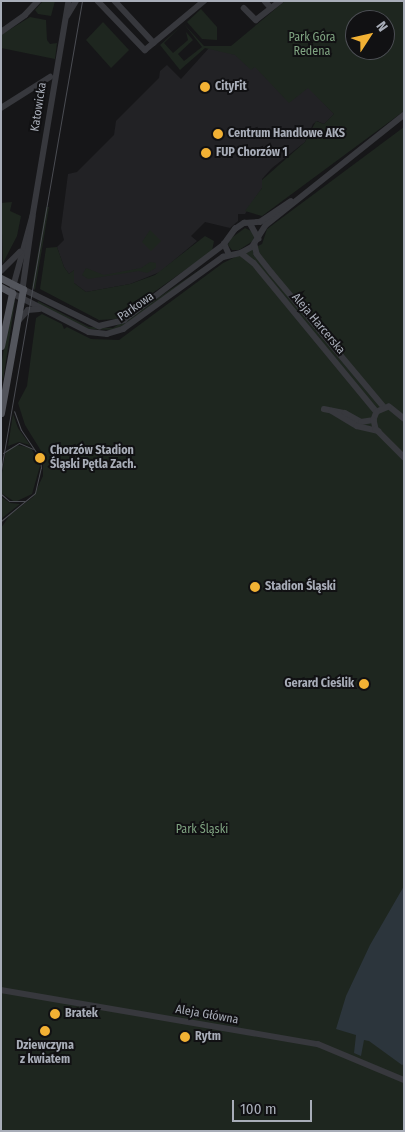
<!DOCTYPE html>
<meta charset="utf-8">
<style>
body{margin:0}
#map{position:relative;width:405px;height:1132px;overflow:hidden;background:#161618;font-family:"Fira Sans Condensed",sans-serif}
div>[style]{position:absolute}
.built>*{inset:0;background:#222225}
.green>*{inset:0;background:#1e261f}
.water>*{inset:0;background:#2c353c}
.minor>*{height:5.5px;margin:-2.75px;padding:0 2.75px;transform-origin:2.75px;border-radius:2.75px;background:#37383d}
.major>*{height:7px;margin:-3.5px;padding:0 3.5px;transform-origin:3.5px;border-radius:3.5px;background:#53555c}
.tram>*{height:1px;margin:-0.5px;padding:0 0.5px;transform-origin:0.5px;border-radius:0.5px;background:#4a4c52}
.dots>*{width:14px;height:14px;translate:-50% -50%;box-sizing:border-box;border:2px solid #111113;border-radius:50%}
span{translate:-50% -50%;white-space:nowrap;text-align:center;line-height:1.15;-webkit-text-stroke:4px #111113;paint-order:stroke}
.park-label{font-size:12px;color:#7fa381}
.poi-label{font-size:12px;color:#a8adb8;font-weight:700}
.left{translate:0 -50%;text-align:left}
.right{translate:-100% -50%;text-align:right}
.street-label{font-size:12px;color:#a8adb8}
.frame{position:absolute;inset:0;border:2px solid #a8adb8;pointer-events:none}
.north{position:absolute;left:345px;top:10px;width:50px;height:50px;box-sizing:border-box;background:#111113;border:1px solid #4d4f55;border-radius:50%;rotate:55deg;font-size:14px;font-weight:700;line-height:20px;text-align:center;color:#a8adb8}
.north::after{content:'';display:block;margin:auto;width:18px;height:22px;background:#f2b134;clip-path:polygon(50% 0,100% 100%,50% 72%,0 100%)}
.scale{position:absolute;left:232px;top:1100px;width:80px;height:22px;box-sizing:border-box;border:2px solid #a8adb8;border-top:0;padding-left:6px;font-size:15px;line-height:18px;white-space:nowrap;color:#a8adb8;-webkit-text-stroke:4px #111113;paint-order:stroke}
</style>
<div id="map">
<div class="built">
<div style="clip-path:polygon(209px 48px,226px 50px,308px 87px,334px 114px,324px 124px,317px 121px,313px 124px,305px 142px,272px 168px,262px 179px,262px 188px,245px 214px,238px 214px,238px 221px,230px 228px,205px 222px,191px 236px,197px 241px,160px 272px,130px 284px,86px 292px,74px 283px,74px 270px,69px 274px,64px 267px,57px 247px,64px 240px,61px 228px,68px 174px,77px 172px,114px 135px,116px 121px,159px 78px,160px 71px,167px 65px,181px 79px)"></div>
</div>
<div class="green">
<div style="clip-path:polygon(43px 1px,55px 1px,51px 16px,38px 14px,35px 10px)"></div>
<div style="clip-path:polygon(evenodd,285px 1px,404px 1px,404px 111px,262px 216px,245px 211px,262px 188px,262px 180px,305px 142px,316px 121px,324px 124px,334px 114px,308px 88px,289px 103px,255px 67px,251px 70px,235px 55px,205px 48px,180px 70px,160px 45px,180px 27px,164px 43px,173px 53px,188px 40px,186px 32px,193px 40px,178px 54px,184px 61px,202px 47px,184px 24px,204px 46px,231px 46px,285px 1px,355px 20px,385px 20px,385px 50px,355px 50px,355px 20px)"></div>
<div style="clip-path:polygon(201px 9px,217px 27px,217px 40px,202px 39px,187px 22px)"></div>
<div style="clip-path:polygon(30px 17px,46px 20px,47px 40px,50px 44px,57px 43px,55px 59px,1px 48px,1px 35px)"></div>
<div style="clip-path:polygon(103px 22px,129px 50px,111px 68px,86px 40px)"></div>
<div style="clip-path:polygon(404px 127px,404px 1131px,1px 1131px,1px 528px,10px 515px,33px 497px,43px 476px,43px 454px,25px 425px,18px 403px,27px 386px,36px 318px,42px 314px,62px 324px,64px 329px,67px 327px,91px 339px,119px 340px,223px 263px,262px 244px,267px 229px)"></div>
<div style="clip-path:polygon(12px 202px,10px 211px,21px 216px,17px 236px,3px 263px,1px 203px)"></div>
<div style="clip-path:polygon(46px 207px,49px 207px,35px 290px,32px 287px)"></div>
<div style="clip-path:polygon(245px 228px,255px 233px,253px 241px,239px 250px,232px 250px,228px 245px,230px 239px)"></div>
<div style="clip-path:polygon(150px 230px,161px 241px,151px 251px,142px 242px)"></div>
<div style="clip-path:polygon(205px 236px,214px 241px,212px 251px,116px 319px,99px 320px,40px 289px,46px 248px,57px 247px,64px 267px,69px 274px,74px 270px,74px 283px,86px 292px,130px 284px,155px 275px)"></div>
<div style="clip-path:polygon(150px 262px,156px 263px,156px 268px,147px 273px,139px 271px,88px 279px,82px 275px,86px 268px,104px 275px,141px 268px)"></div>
<div style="clip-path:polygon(210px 263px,123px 326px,114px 330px,89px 329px,37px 304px,38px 301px,89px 327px,113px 328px)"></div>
<div style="clip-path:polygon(13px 300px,15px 301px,3px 381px,1px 365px)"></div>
<div style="clip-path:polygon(13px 414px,18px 428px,30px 445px,19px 442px,8px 446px)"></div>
<div style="clip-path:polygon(17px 445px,31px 448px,40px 466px,32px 494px,15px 502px,1px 493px,1px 478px,6px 451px)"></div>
<div style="clip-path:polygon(1px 497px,10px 503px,20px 504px,1px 519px)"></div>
</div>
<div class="water">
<div style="clip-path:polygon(404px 886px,404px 1064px,402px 1065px,369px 1041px,364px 1040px,361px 1056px,354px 1053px,356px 1035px,336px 1029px,346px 996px,370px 945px)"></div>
</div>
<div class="minor">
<div style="left:69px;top:1px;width:218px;rotate:99.5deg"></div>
<div style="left:33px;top:216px;width:80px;rotate:105.3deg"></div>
<div style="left:12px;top:293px;width:86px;rotate:26.9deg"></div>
<div style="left:89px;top:332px;width:18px;rotate:6deg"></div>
<div style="left:107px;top:334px;width:17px;rotate:-17deg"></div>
<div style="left:123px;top:329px;width:123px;rotate:-35.8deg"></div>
<div style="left:223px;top:257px;width:18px;rotate:-13deg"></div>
<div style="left:241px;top:253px;width:13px;rotate:-29deg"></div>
<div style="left:252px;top:247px;width:26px;rotate:-58deg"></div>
<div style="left:266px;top:225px;width:176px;rotate:-38.6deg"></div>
<div style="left:98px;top:1px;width:68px;rotate:46.2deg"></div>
<div style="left:145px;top:50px;width:77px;rotate:-39.7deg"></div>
<div style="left:115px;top:1px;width:57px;rotate:47.1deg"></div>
<div style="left:265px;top:1px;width:9px;rotate:49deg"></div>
<div style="left:244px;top:8px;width:17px;rotate:45deg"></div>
<div style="left:256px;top:20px;width:31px;rotate:-38deg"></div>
<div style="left:67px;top:16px;width:17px;rotate:-59deg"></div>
<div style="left:1px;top:32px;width:29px;rotate:-35deg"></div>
<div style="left:25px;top:15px;width:19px;rotate:-47deg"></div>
<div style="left:1px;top:108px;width:58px;rotate:-32.3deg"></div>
<div style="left:33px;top:218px;width:72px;rotate:98deg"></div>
<div style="left:23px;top:289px;width:85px;rotate:26deg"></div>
<div style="left:99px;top:326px;width:26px;rotate:-13deg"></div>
<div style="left:124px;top:320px;width:124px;rotate:-37.1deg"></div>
<div style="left:250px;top:223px;width:18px;rotate:61deg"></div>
<div style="left:255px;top:245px;width:9px;rotate:77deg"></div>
<div style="left:257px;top:254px;width:24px;rotate:52deg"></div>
<div style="left:272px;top:273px;width:175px;rotate:50.1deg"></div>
<div style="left:241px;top:253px;width:16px;rotate:38deg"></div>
<div style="left:254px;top:263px;width:193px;rotate:50.5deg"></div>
<div style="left:229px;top:255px;width:12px;rotate:-114deg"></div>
<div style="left:224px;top:244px;width:19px;rotate:-54deg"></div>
<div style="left:235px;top:229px;width:11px;rotate:-34deg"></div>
<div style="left:244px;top:223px;width:16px;rotate:-4deg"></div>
<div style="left:260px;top:222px;width:37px;rotate:-34deg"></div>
<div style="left:1px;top:271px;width:27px;rotate:-45deg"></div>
<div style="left:19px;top:320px;width:13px;rotate:-48deg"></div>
<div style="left:28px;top:310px;width:11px;rotate:-5deg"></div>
<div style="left:324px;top:409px;width:21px;rotate:11deg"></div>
<div style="left:345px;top:413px;width:18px;rotate:29deg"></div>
<div style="left:361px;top:422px;width:13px;rotate:-9deg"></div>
<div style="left:332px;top:411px;width:29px;rotate:31deg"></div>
<div style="left:357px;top:426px;width:22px;rotate:13deg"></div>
<div style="left:404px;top:419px;width:19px;rotate:-141deg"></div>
<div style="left:389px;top:407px;width:13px;rotate:157deg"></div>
<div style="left:377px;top:412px;width:9px;rotate:111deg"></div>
<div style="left:374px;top:420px;width:9px;rotate:77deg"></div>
<div style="left:376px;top:429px;width:40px;rotate:45deg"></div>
<div style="left:1px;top:990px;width:322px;rotate:9.7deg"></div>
<div style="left:318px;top:1044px;width:93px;rotate:22.7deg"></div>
</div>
<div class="major">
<div style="left:1px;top:278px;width:25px;rotate:27deg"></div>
<div style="left:23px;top:289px;width:126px;rotate:100.1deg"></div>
<div style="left:1px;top:287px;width:13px;rotate:29deg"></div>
<div style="left:12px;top:293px;width:54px;rotate:101.7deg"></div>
</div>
<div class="tram">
<div style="left:3px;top:453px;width:19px;rotate:-32deg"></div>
<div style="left:19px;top:443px;width:15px;rotate:23deg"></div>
<div style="left:1px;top:470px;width:476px;rotate:-80.2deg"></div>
<div style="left:1px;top:494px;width:11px;rotate:41deg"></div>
<div style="left:9px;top:501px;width:16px"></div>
<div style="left:1px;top:521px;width:44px;rotate:-39.5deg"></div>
<div style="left:35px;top:493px;width:26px;rotate:-77deg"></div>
<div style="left:41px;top:468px;width:10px;rotate:-96deg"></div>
<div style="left:40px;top:458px;width:34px;rotate:-124deg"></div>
<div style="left:21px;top:430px;width:20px;rotate:-110deg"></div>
</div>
<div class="dots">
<div style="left:205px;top:87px;background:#f2b134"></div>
<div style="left:218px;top:134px;background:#f2b134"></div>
<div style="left:206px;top:153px;background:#f2b134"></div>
<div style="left:40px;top:458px;background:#f2b134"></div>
<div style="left:255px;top:587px;background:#f2b134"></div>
<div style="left:364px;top:684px;background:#f2b134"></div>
<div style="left:55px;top:1014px;background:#f2b134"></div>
<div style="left:45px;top:1031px;background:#f2b134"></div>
<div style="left:185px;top:1037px;background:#f2b134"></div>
</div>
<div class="park-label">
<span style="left:312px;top:45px">Park Góra<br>Redena</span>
<span style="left:202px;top:830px">Park Śląski</span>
</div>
<div class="poi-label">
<span class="left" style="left:215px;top:87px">CityFit</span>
<span class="left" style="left:228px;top:134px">Centrum Handlowe AKS</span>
<span class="left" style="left:216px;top:153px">FUP Chorzów 1</span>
<span class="left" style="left:50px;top:458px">Chorzów Stadion<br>Śląski Pętla Zach.</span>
<span class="left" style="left:265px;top:587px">Stadion Śląski</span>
<span class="right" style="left:354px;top:684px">Gerard Cieślik</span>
<span class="left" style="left:65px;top:1014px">Bratek</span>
<span class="left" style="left:195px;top:1037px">Rytm</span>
<span style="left:45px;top:1053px">Dziewczyna<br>z kwiatem</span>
</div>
<div class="street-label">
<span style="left:39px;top:107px;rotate:-81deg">Katowicka</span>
<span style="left:136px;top:307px;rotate:-35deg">Parkowa</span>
<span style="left:318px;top:324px;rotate:50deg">Aleja Harcerska</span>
<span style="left:207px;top:1015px;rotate:10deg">Aleja Główna</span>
</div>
<div class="frame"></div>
<div class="north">N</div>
<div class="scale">100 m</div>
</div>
